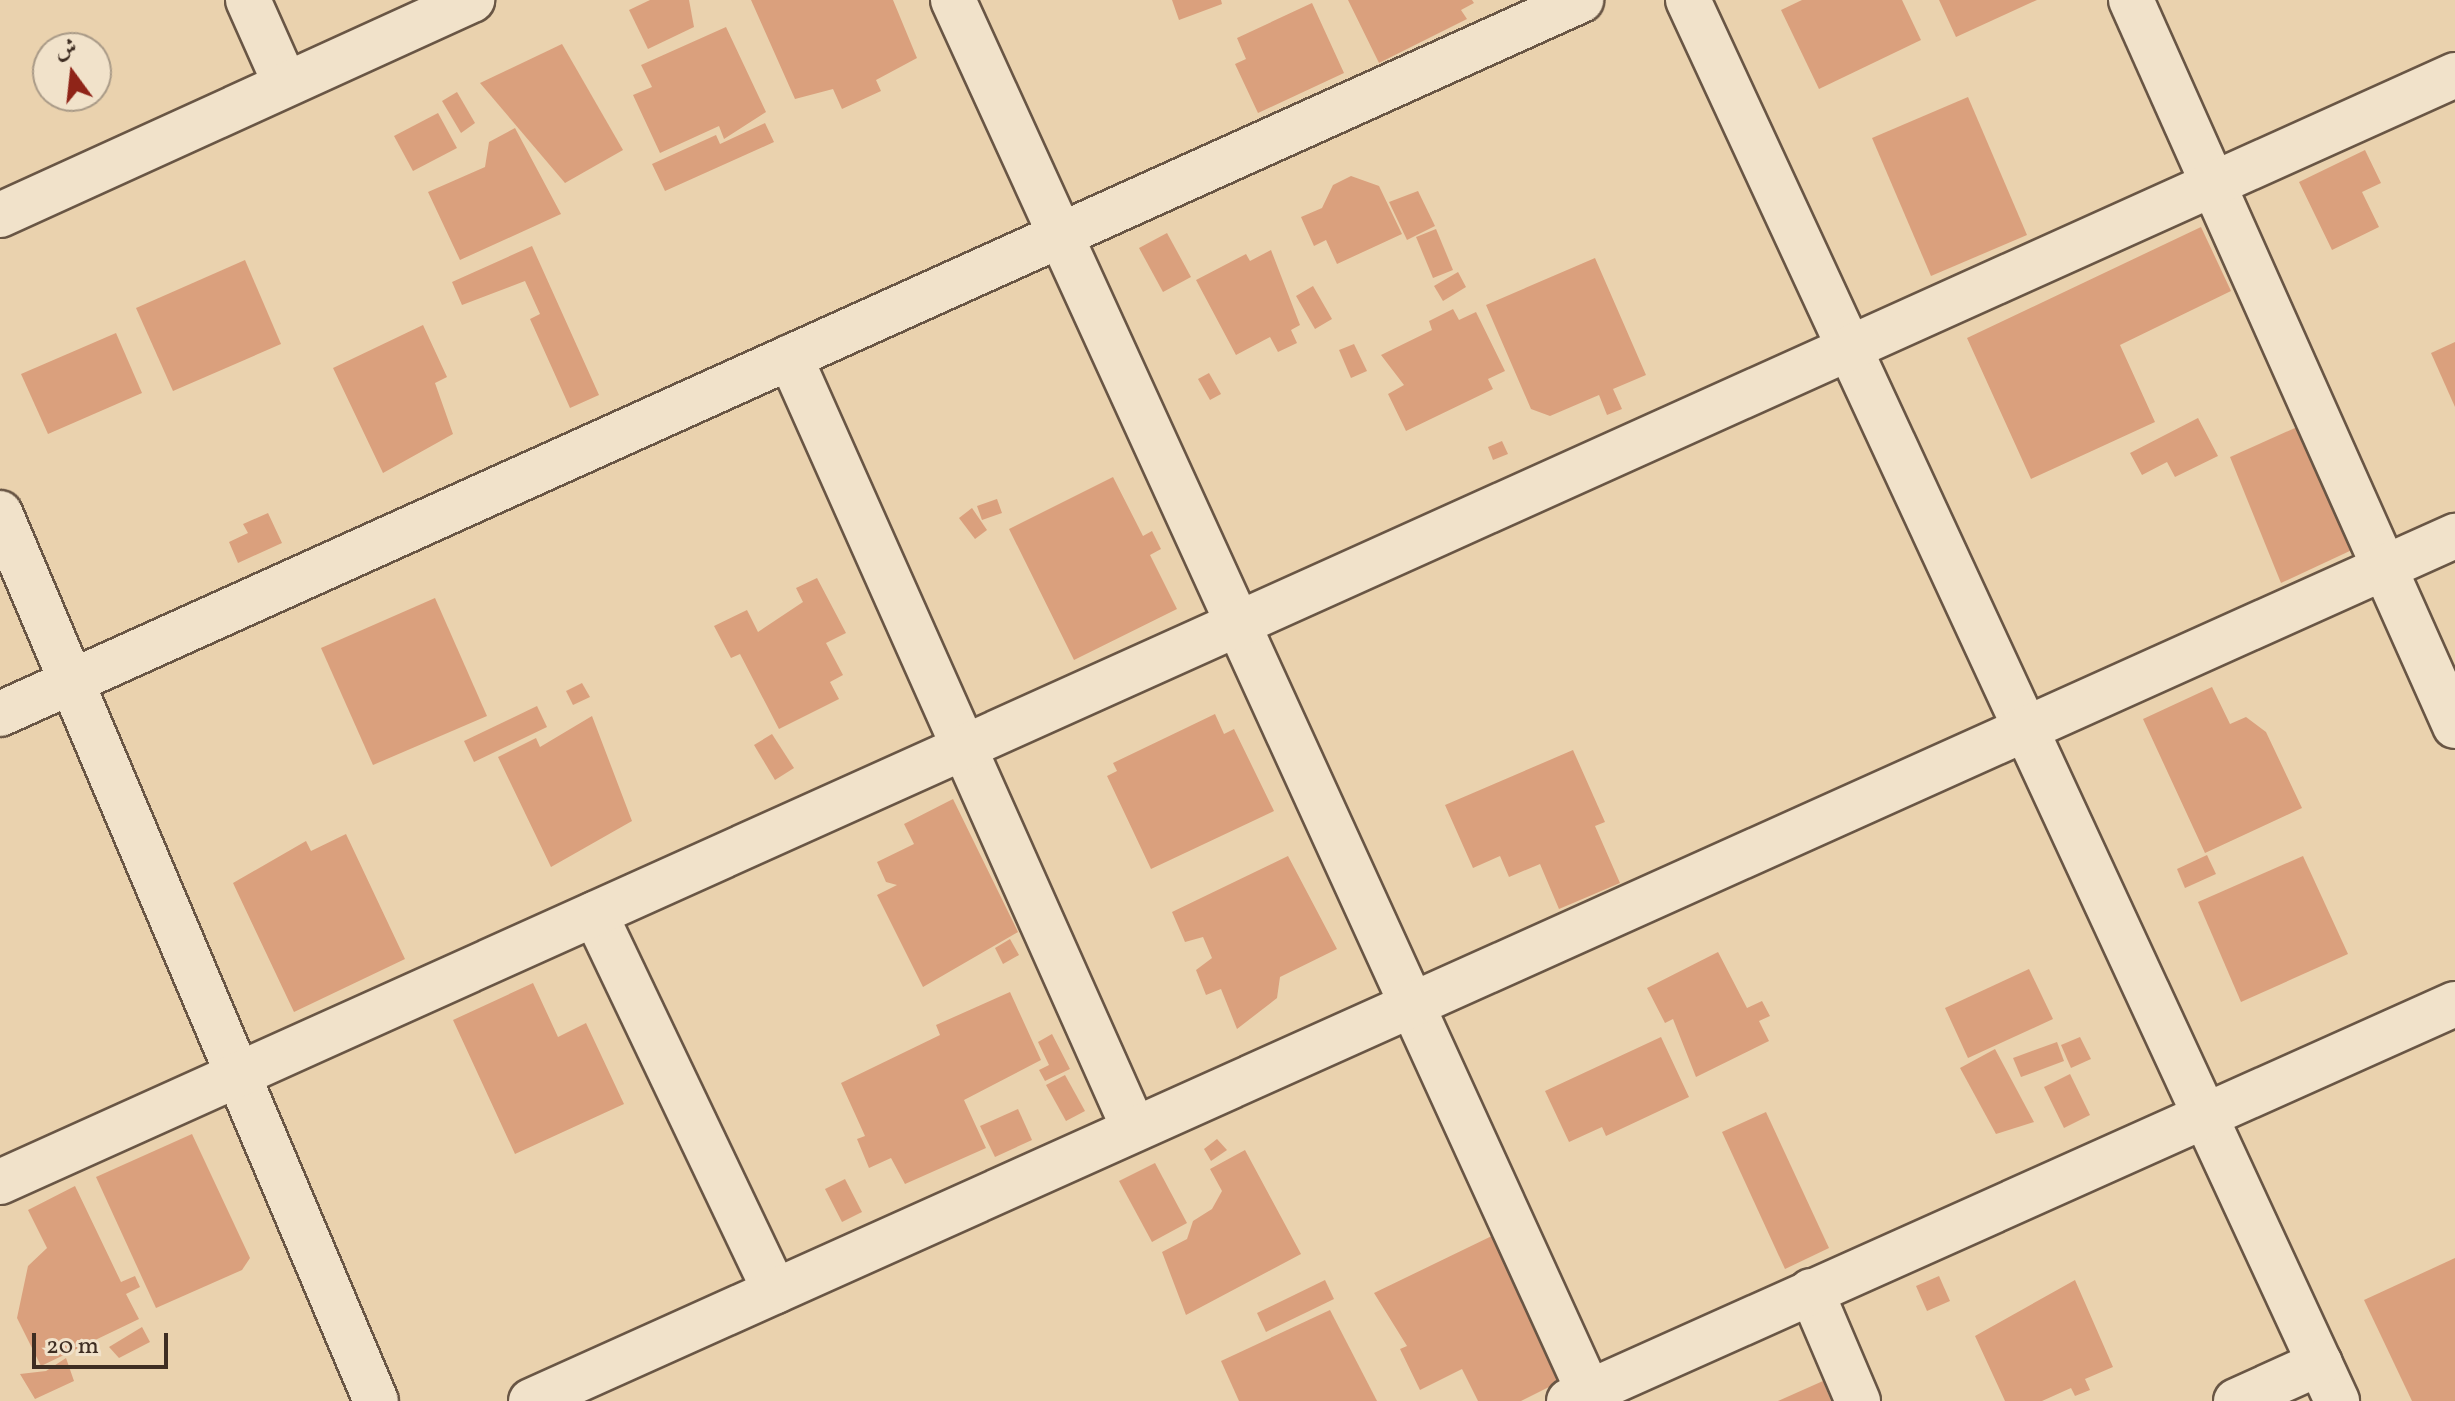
<!DOCTYPE html>
<meta charset="utf-8">
<style>
body{margin:0}
#map{position:relative;width:2455px;height:1401px;overflow:hidden;background:#ead2ae;font-family:Vollkorn,Amiri,serif}
div>[style]{position:absolute}
.building>*{inset:0;background:#daa07d}
.roads{filter:drop-shadow(2px 0 #695645) drop-shadow(-2px 0 #695645) drop-shadow(0 2px #695645) drop-shadow(0 -2px #695645)}
.minor>*{height:44px;margin:-22px;padding:0 22px;transform-origin:22px;border-radius:22px;background:#f1e2ca}
span{translate:-50% -50%;white-space:nowrap;text-align:center;line-height:1.15;-webkit-text-stroke:8px #f1e2ca;paint-order:stroke}
.north{position:absolute;left:32px;top:32px;width:80px;height:80px;box-sizing:border-box;background:#f1e2ca;border:2px solid #a99a87;border-radius:50%;rotate:345deg;font-size:22px;font-weight:700;line-height:32px;text-align:center;color:#3e2d22}
.north::after{content:'';display:block;margin:auto;width:28px;height:36px;background:#8f2418;clip-path:polygon(50% 0,100% 100%,50% 72%,0 100%)}
.scale{position:absolute;left:32px;top:1333px;width:136px;height:36px;box-sizing:border-box;border:4px solid #3e2d22;border-top:0;padding-left:10px;font-size:24px;line-height:28px;white-space:nowrap;color:#3e2d22;-webkit-text-stroke:6px #f1e2ca;paint-order:stroke}
</style>
<div id="map">
<div class="building">
<div style="clip-path:polygon(650px 0,689px 0,694px 27px,648px 49px,629px 10px)"></div>
<div style="clip-path:polygon(751px 0,893px 0,917px 58px,876px 80px,881px 91px,842px 109px,833px 89px,795px 99px)"></div>
<div style="clip-path:polygon(1172px 0,1221px 0,1222px 4px,1179px 20px)"></div>
<div style="clip-path:polygon(1348px 0,1472px 0,1474px 3px,1461px 10px,1467px 19px,1379px 63px)"></div>
<div style="clip-path:polygon(1802px 0,1902px 0,1921px 40px,1819px 89px,1781px 10px)"></div>
<div style="clip-path:polygon(1939px 0,2037px 0,1956px 37px)"></div>
<div style="clip-path:polygon(1312px 3px,1344px 73px,1258px 113px,1235px 64px,1246px 59px,1237px 38px)"></div>
<div style="clip-path:polygon(726px 27px,766px 112px,724px 139px,719px 126px,660px 153px,633px 95px,652px 87px,641px 65px)"></div>
<div style="clip-path:polygon(562px 44px,623px 150px,565px 183px,480px 83px)"></div>
<div style="clip-path:polygon(457px 92px,475px 123px,461px 133px,442px 101px)"></div>
<div style="clip-path:polygon(1968px 97px,2027px 235px,1931px 276px,1872px 138px)"></div>
<div style="clip-path:polygon(438px 113px,457px 148px,413px 171px,394px 136px)"></div>
<div style="clip-path:polygon(765px 123px,774px 142px,665px 191px,652px 164px,716px 135px,720px 144px)"></div>
<div style="clip-path:polygon(515px 128px,561px 214px,460px 260px,428px 192px,485px 167px,489px 142px)"></div>
<div style="clip-path:polygon(2365px 150px,2381px 183px,2362px 192px,2379px 227px,2332px 250px,2299px 182px)"></div>
<div style="clip-path:polygon(1351px 176px,1379px 186px,1402px 234px,1337px 264px,1326px 240px,1314px 246px,1301px 217px,1322px 208px,1333px 185px)"></div>
<div style="clip-path:polygon(1418px 191px,1435px 226px,1407px 240px,1389px 202px)"></div>
<div style="clip-path:polygon(2201px 227px,2231px 291px,2120px 345px,2155px 422px,2031px 479px,1967px 338px)"></div>
<div style="clip-path:polygon(1436px 229px,1453px 270px,1433px 278px,1416px 237px)"></div>
<div style="clip-path:polygon(1167px 233px,1191px 277px,1163px 292px,1139px 248px)"></div>
<div style="clip-path:polygon(532px 246px,599px 395px,570px 408px,530px 319px,540px 314px,525px 281px,462px 305px,452px 282px)"></div>
<div style="clip-path:polygon(1271px 250px,1300px 325px,1291px 330px,1297px 343px,1278px 352px,1270px 337px,1236px 355px,1196px 280px,1246px 254px,1250px 261px)"></div>
<div style="clip-path:polygon(1595px 258px,1646px 375px,1613px 389px,1622px 409px,1607px 415px,1599px 395px,1550px 416px,1531px 409px,1486px 305px)"></div>
<div style="clip-path:polygon(245px 260px,281px 344px,173px 391px,136px 308px)"></div>
<div style="clip-path:polygon(1458px 272px,1466px 287px,1443px 301px,1434px 286px)"></div>
<div style="clip-path:polygon(1313px 286px,1332px 319px,1315px 329px,1296px 296px)"></div>
<div style="clip-path:polygon(1453px 309px,1459px 320px,1476px 312px,1505px 371px,1488px 379px,1493px 389px,1406px 431px,1388px 394px,1404px 385px,1381px 355px,1432px 330px,1429px 321px)"></div>
<div style="clip-path:polygon(423px 325px,447px 377px,435px 383px,453px 434px,383px 473px,333px 368px)"></div>
<div style="clip-path:polygon(116px 333px,142px 393px,48px 434px,21px 374px)"></div>
<div style="clip-path:polygon(2455px 342px,2455px 407px,2431px 353px)"></div>
<div style="clip-path:polygon(1354px 344px,1367px 371px,1351px 378px,1339px 350px)"></div>
<div style="clip-path:polygon(1209px 373px,1221px 394px,1210px 400px,1198px 379px)"></div>
<div style="clip-path:polygon(2198px 418px,2218px 456px,2175px 477px,2167px 462px,2142px 475px,2130px 453px)"></div>
<div style="clip-path:polygon(2295px 428px,2302px 429px,2354px 549px,2281px 583px,2230px 457px)"></div>
<div style="clip-path:polygon(1502px 441px,1508px 454px,1493px 460px,1488px 447px)"></div>
<div style="clip-path:polygon(1113px 477px,1143px 536px,1152px 531px,1161px 549px,1150px 555px,1177px 609px,1074px 660px,1009px 529px)"></div>
<div style="clip-path:polygon(997px 499px,1002px 513px,982px 520px,977px 506px)"></div>
<div style="clip-path:polygon(972px 508px,987px 530px,975px 539px,959px 518px)"></div>
<div style="clip-path:polygon(268px 513px,282px 543px,238px 563px,229px 542px,248px 533px,243px 524px)"></div>
<div style="clip-path:polygon(817px 578px,846px 633px,826px 643px,843px 675px,830px 682px,839px 699px,779px 729px,740px 654px,731px 658px,714px 626px,747px 610px,758px 632px,803px 602px,796px 588px)"></div>
<div style="clip-path:polygon(435px 598px,487px 716px,373px 765px,321px 648px)"></div>
<div style="clip-path:polygon(582px 683px,590px 697px,573px 705px,566px 691px)"></div>
<div style="clip-path:polygon(2212px 687px,2230px 724px,2246px 717px,2266px 732px,2302px 808px,2205px 853px,2143px 719px)"></div>
<div style="clip-path:polygon(537px 706px,547px 727px,474px 762px,464px 741px)"></div>
<div style="clip-path:polygon(1215px 714px,1224px 734px,1234px 729px,1274px 811px,1151px 869px,1107px 776px,1117px 771px,1113px 763px)"></div>
<div style="clip-path:polygon(592px 716px,632px 821px,551px 867px,498px 757px,536px 738px,540px 747px)"></div>
<div style="clip-path:polygon(772px 734px,794px 768px,775px 780px,754px 745px)"></div>
<div style="clip-path:polygon(1573px 750px,1605px 822px,1595px 826px,1620px 883px,1559px 909px,1540px 864px,1509px 877px,1500px 856px,1473px 868px,1445px 805px)"></div>
<div style="clip-path:polygon(953px 799px,1018px 932px,923px 987px,877px 895px,897px 885px,886px 882px,877px 862px,914px 844px,904px 824px)"></div>
<div style="clip-path:polygon(346px 834px,405px 959px,294px 1012px,233px 883px,306px 841px,311px 851px)"></div>
<div style="clip-path:polygon(2207px 855px,2216px 874px,2185px 888px,2177px 869px)"></div>
<div style="clip-path:polygon(1288px 856px,1337px 949px,1280px 977px,1277px 998px,1237px 1029px,1221px 989px,1206px 995px,1196px 970px,1212px 958px,1203px 937px,1185px 942px,1172px 912px)"></div>
<div style="clip-path:polygon(2303px 856px,2348px 954px,2241px 1002px,2198px 902px)"></div>
<div style="clip-path:polygon(1010px 939px,1019px 955px,1003px 964px,995px 948px)"></div>
<div style="clip-path:polygon(1718px 952px,1747px 1008px,1762px 1001px,1770px 1016px,1759px 1021px,1769px 1041px,1696px 1077px,1673px 1019px,1665px 1023px,1647px 988px)"></div>
<div style="clip-path:polygon(2029px 969px,2053px 1019px,1968px 1058px,1945px 1008px)"></div>
<div style="clip-path:polygon(533px 983px,558px 1037px,586px 1023px,624px 1104px,515px 1154px,453px 1020px)"></div>
<div style="clip-path:polygon(1010px 992px,1041px 1060px,964px 1100px,986px 1148px,905px 1184px,891px 1158px,869px 1168px,857px 1139px,865px 1136px,841px 1083px,940px 1035px,936px 1025px)"></div>
<div style="clip-path:polygon(1052px 1034px,1070px 1069px,1045px 1081px,1039px 1070px,1049px 1065px,1038px 1042px)"></div>
<div style="clip-path:polygon(1661px 1037px,1689px 1097px,1606px 1136px,1602px 1127px,1569px 1142px,1545px 1091px)"></div>
<div style="clip-path:polygon(2080px 1037px,2091px 1059px,2071px 1068px,2061px 1045px)"></div>
<div style="clip-path:polygon(2057px 1042px,2064px 1061px,2021px 1077px,2013px 1058px)"></div>
<div style="clip-path:polygon(1995px 1049px,2034px 1122px,1996px 1134px,1960px 1068px)"></div>
<div style="clip-path:polygon(2070px 1074px,2090px 1115px,2064px 1128px,2044px 1087px)"></div>
<div style="clip-path:polygon(1065px 1075px,1085px 1111px,1066px 1121px,1046px 1085px)"></div>
<div style="clip-path:polygon(1018px 1109px,1032px 1140px,995px 1157px,980px 1126px)"></div>
<div style="clip-path:polygon(1766px 1112px,1829px 1248px,1785px 1269px,1722px 1132px)"></div>
<div style="clip-path:polygon(192px 1134px,250px 1258px,242px 1270px,156px 1308px,96px 1177px)"></div>
<div style="clip-path:polygon(1217px 1139px,1227px 1150px,1211px 1161px,1204px 1149px)"></div>
<div style="clip-path:polygon(1245px 1150px,1301px 1254px,1186px 1315px,1162px 1252px,1187px 1239px,1193px 1221px,1212px 1209px,1222px 1191px,1210px 1169px)"></div>
<div style="clip-path:polygon(1155px 1163px,1187px 1223px,1152px 1242px,1119px 1181px)"></div>
<div style="clip-path:polygon(845px 1179px,862px 1212px,842px 1222px,825px 1189px)"></div>
<div style="clip-path:polygon(75px 1186px,121px 1282px,135px 1276px,140px 1287px,126px 1294px,139px 1319px,41px 1366px,17px 1318px,28px 1266px,47px 1248px,28px 1210px)"></div>
<div style="clip-path:polygon(1498px 1233px,1569px 1377px,1521px 1401px,1478px 1401px,1462px 1369px,1420px 1390px,1400px 1349px,1407px 1346px,1374px 1293px)"></div>
<div style="clip-path:polygon(2455px 1258px,2455px 1401px,2412px 1401px,2364px 1300px)"></div>
<div style="clip-path:polygon(1939px 1276px,1950px 1301px,1927px 1311px,1916px 1286px)"></div>
<div style="clip-path:polygon(1325px 1280px,1334px 1299px,1266px 1332px,1257px 1313px)"></div>
<div style="clip-path:polygon(2075px 1280px,2113px 1367px,2085px 1379px,2090px 1390px,2075px 1396px,2071px 1388px,2042px 1401px,2005px 1401px,1975px 1336px)"></div>
<div style="clip-path:polygon(1330px 1310px,1377px 1401px,1239px 1401px,1221px 1361px)"></div>
<div style="clip-path:polygon(142px 1327px,150px 1342px,119px 1358px,109px 1347px)"></div>
<div style="clip-path:polygon(66px 1358px,74px 1381px,35px 1399px,20px 1374px,46px 1371px)"></div>
<div style="clip-path:polygon(1823px 1381px,1831px 1401px,1778px 1401px)"></div>
</div>
<div class="roads">
<div class="minor">
<div style="left:248px;top:0;width:89px;rotate:66deg"></div>
<div style="left:953px;top:0;width:1540px;rotate:65.45deg"></div>
<div style="left:1688px;top:0;width:1544px;rotate:65.14deg"></div>
<div style="left:2131px;top:0;width:795px;rotate:65.95deg"></div>
<div style="left:0;top:215px;width:519px;rotate:-24.49deg"></div>
<div style="left:790px;top:357px;width:845px;rotate:65.98deg"></div>
<div style="left:0;top:513px;width:964px;rotate:67.05deg"></div>
<div style="left:0;top:714px;width:1735px;rotate:-24.3deg"></div>
<div style="left:595px;top:914px;width:418px;rotate:64.5deg"></div>
<div style="left:0;top:1182px;width:2693px;rotate:-24.27deg"></div>
<div style="left:1811px;top:1291px;width:120px;rotate:66.9deg"></div>
<div style="left:531px;top:1401px;width:2110px;rotate:-24.21deg"></div>
<div style="left:1569px;top:1401px;width:971px;rotate:-24.14deg"></div>
<div style="left:2236px;top:1401px;width:92px;rotate:-24.3deg"></div>
</div>
</div>
<div class="north">ش</div>
<div class="scale">20 m</div>
</div>
